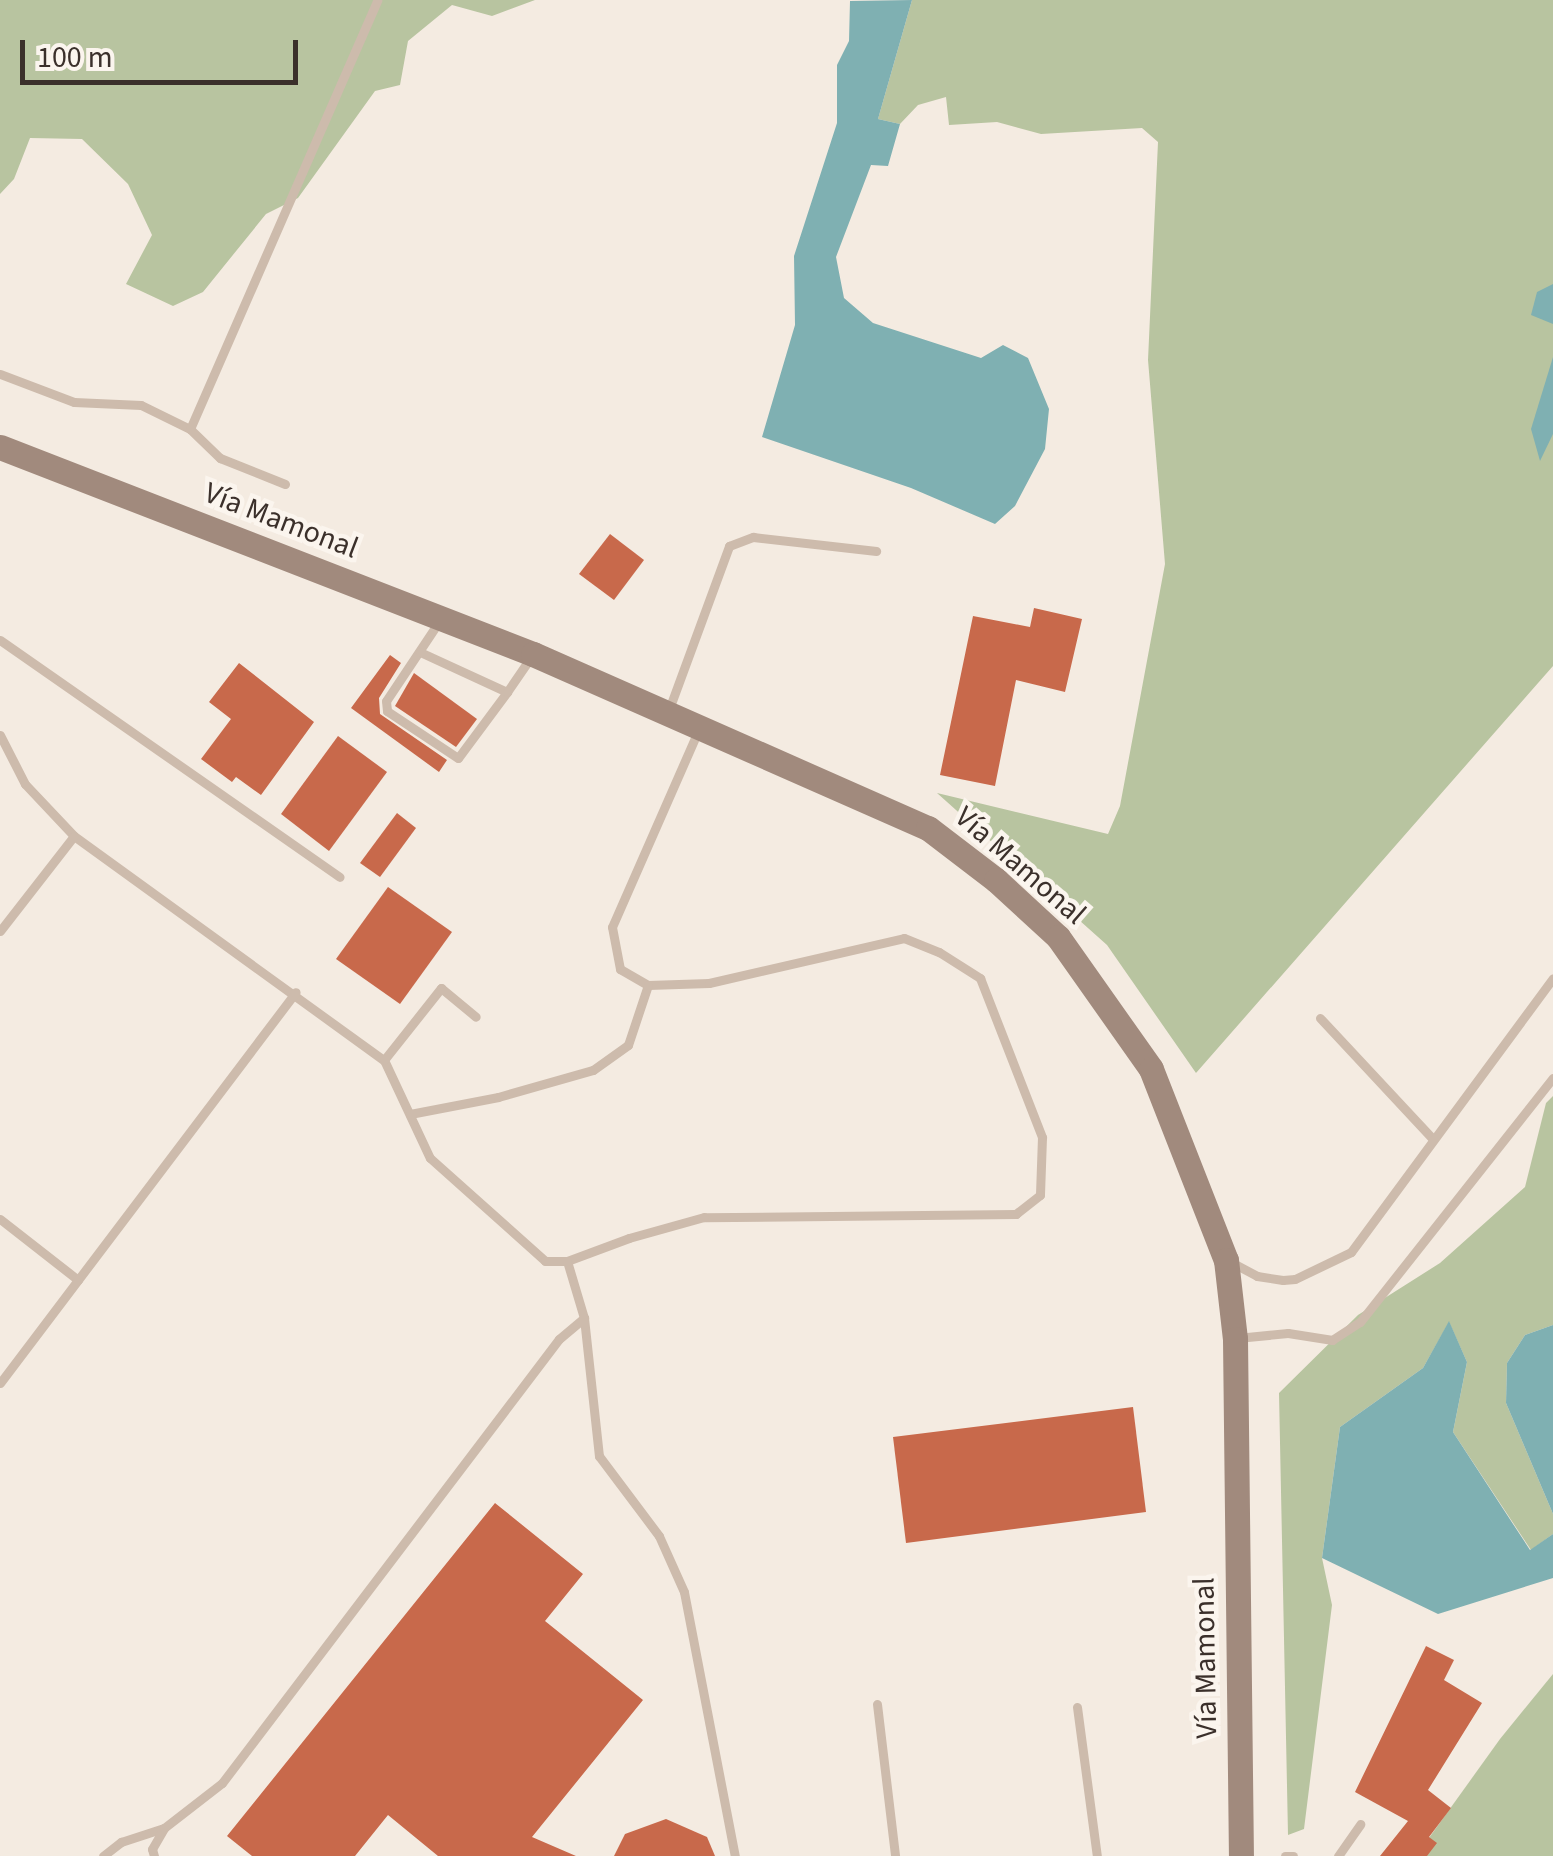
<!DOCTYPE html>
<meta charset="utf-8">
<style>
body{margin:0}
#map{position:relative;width:1553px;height:1856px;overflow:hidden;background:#f4ebe1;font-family:"Source Sans 3",sans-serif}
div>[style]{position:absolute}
.green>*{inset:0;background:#b8c4a0}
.water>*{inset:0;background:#7fb0b2}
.building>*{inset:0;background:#c8694b}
.lane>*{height:9px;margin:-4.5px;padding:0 4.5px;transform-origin:4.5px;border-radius:4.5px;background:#cdbbac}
.secondary>*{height:25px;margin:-12.5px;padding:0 12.5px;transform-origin:12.5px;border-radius:12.5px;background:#a18a7d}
span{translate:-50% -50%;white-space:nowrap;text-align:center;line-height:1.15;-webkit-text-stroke:9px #fbf5ee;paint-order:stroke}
.street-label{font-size:30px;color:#3b302b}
.scale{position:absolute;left:20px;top:40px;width:278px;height:45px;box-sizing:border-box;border:5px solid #3b302b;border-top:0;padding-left:12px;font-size:30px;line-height:35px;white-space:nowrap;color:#3b302b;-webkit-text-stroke:8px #fbf5ee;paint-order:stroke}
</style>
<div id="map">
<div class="green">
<div style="clip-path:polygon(0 0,535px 0,492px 16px,452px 5px,408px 41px,400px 85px,375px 91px,298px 198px,266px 214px,203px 292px,173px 306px,126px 284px,152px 235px,128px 184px,82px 139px,30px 138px,14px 179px,0 194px)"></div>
<div style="clip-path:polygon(912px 0,1553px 0,1553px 666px,1196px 1073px,1107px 945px,937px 793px,1108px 834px,1120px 806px,1165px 564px,1148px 360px,1158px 142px,1142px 128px,1041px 134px,997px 122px,949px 125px,946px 97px,918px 105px,900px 124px,878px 119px)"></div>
<div style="clip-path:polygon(1553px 1096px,1553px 1325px,1525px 1335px,1507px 1363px,1506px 1403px,1553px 1514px,1553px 1534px,1531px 1550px,1453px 1432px,1467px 1362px,1449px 1322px,1423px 1368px,1340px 1427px,1322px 1558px,1332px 1605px,1304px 1829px,1288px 1835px,1279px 1393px,1358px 1315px,1440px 1263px,1525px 1187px,1546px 1103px)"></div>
<div style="clip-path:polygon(1553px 1674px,1553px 1856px,1416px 1856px,1500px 1739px)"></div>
</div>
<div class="water">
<div style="clip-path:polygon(912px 0,878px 119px,900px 124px,888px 166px,871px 165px,836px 257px,844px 298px,873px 323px,981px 358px,1003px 345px,1028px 358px,1049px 409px,1045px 449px,1015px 506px,995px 524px,911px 488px,762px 437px,795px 325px,794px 256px,837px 123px,837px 65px,849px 41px,850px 1px)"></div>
<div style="clip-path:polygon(1553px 284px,1553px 324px,1531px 315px,1537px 292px)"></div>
<div style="clip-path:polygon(1553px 357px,1553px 434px,1540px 461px,1531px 429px)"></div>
<div style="clip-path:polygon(1449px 1321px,1467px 1362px,1453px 1432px,1530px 1550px,1553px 1534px,1553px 1578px,1438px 1614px,1322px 1558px,1340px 1427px,1423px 1368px)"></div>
<div style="clip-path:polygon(1553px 1325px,1553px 1514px,1506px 1403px,1507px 1363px,1525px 1335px)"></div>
</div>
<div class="building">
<div style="clip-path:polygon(610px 534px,644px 560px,614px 600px,579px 574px)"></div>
<div style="clip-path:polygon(1034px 608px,1082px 619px,1065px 692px,1016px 680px,995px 786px,940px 775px,973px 616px,1030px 627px)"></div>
<div style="clip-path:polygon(390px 655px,401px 663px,379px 698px,380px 714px,447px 760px,439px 772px,351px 708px)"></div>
<div style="clip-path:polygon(239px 663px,314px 722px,261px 795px,236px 777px,232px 782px,201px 759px,231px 719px,209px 702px)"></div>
<div style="clip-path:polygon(414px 673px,477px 719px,456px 747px,395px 706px)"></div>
<div style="clip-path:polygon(338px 736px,387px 772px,329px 851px,281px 814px)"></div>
<div style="clip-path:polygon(397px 813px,416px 828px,380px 877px,360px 863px)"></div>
<div style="clip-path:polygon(388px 887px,452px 932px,400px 1004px,336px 959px)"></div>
<div style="clip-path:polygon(1133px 1407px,1146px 1512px,906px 1543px,893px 1437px)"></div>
<div style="clip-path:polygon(495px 1503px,583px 1574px,545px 1621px,643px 1700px,532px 1837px,576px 1856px,438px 1856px,388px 1815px,355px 1856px,252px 1856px,227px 1836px)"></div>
<div style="clip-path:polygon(1426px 1646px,1454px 1660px,1444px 1680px,1482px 1703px,1428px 1790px,1451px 1808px,1429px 1837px,1437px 1843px,1427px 1856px,1380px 1856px,1408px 1821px,1355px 1792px)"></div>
<div style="clip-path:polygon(666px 1819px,707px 1837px,715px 1856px,614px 1856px,625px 1834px)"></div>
</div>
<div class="lane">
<div style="left:0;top:374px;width:79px;rotate:20.7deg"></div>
<div style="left:74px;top:402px;width:67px;rotate:2.6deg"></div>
<div style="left:141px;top:405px;width:55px;rotate:26.1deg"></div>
<div style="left:190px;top:429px;width:42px;rotate:44deg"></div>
<div style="left:220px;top:458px;width:70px;rotate:21.8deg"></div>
<div style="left:190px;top:429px;width:468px;rotate:-66.4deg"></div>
<div style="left:440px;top:620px;width:97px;rotate:123.7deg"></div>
<div style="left:386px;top:701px;width:10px;rotate:84deg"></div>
<div style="left:387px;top:711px;width:85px;rotate:33.5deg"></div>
<div style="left:458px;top:758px;width:82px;rotate:-53.4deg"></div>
<div style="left:0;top:640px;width:414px;rotate:34.9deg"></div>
<div style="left:420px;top:652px;width:96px;rotate:24.7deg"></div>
<div style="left:507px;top:692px;width:42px;rotate:-55.6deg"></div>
<div style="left:668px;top:712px;width:177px;rotate:-69.8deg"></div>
<div style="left:729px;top:546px;width:26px;rotate:-21deg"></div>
<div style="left:753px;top:537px;width:124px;rotate:6.5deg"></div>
<div style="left:698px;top:731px;width:214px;rotate:113.7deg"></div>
<div style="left:612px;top:927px;width:43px;rotate:79.2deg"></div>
<div style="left:620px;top:969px;width:32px;rotate:30deg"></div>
<div style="left:648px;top:985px;width:61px;rotate:-1.9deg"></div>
<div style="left:709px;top:983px;width:200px;rotate:-13deg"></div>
<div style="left:904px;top:938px;width:38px;rotate:22deg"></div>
<div style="left:939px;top:952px;width:49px;rotate:32.4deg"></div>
<div style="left:980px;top:978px;width:171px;rotate:68.7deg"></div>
<div style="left:1042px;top:1137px;width:58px;rotate:92deg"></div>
<div style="left:1040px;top:1195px;width:31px;rotate:142deg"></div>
<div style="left:1016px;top:1214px;width:312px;rotate:179.4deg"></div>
<div style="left:704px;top:1217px;width:78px;rotate:164.4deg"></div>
<div style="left:629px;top:1238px;width:66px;rotate:159.6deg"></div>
<div style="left:567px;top:1261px;width:59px;rotate:73.4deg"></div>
<div style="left:584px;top:1318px;width:139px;rotate:83.8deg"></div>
<div style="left:599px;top:1456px;width:100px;rotate:53.1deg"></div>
<div style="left:659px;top:1536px;width:61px;rotate:65.9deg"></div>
<div style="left:684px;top:1592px;width:269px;rotate:79.1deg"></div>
<div style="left:0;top:735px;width:55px;rotate:63deg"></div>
<div style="left:25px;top:784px;width:71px;rotate:46.7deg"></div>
<div style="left:74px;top:836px;width:382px;rotate:35.9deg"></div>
<div style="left:384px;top:1060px;width:108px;rotate:64.9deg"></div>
<div style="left:430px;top:1158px;width:154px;rotate:41.8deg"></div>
<div style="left:545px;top:1261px;width:22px"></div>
<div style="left:0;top:931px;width:120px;rotate:-52.1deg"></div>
<div style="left:1320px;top:1018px;width:166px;rotate:47deg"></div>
<div style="left:384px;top:1060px;width:92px;rotate:-51.6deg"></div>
<div style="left:441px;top:988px;width:45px;rotate:39.6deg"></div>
<div style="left:410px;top:1114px;width:90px;rotate:-10.9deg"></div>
<div style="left:498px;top:1097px;width:99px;rotate:-15.9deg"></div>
<div style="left:593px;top:1070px;width:43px;rotate:-35.5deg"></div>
<div style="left:628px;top:1045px;width:63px;rotate:-71.6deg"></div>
<div style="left:0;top:1219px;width:99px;rotate:38deg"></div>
<div style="left:1229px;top:1261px;width:32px;rotate:28deg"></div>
<div style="left:1257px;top:1276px;width:26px;rotate:9deg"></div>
<div style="left:1283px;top:1280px;width:12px;rotate:-5deg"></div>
<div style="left:1295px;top:1279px;width:62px;rotate:-25.7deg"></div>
<div style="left:1351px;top:1252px;width:340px;rotate:-53.6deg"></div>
<div style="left:1237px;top:1338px;width:51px;rotate:-5.6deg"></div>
<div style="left:1288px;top:1333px;width:45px;rotate:9deg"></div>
<div style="left:1332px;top:1340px;width:33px;rotate:-33deg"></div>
<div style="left:1360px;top:1322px;width:311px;rotate:-51.7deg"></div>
<div style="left:0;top:1383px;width:490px;rotate:-52.9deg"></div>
<div style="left:877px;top:1704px;width:153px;rotate:83.2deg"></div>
<div style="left:1077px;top:1707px;width:150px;rotate:82.4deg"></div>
<div style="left:103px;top:1856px;width:23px;rotate:-38deg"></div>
<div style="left:121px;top:1842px;width:45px;rotate:-18deg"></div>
<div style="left:154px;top:1856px;width:7px;rotate:-106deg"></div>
<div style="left:152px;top:1849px;width:24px;rotate:-60deg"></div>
<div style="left:164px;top:1828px;width:73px;rotate:-37.8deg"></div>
<div style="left:222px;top:1783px;width:557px;rotate:-52.8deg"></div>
<div style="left:559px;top:1339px;width:33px;rotate:-40deg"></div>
<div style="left:1285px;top:1856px;width:8px"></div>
<div style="left:1338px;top:1856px;width:39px;rotate:-55deg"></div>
</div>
<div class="secondary">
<div style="left:0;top:447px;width:572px;rotate:21.22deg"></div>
<div style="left:533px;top:654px;width:432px;rotate:23.8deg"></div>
<div style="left:928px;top:828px;width:86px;rotate:37.4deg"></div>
<div style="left:996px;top:880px;width:84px;rotate:42.6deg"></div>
<div style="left:1058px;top:937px;width:161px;rotate:54.8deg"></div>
<div style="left:1151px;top:1069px;width:205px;rotate:68.6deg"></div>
<div style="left:1226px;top:1260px;width:80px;rotate:83.5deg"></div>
<div style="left:1235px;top:1339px;width:517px;rotate:89.34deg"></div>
</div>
<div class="street-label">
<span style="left:281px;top:521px;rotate:21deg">Vía Mamonal</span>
<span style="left:1020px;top:866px;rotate:41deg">Vía Mamonal</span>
<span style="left:1206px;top:1658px;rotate:-91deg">Vía Mamonal</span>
</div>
<div class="scale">100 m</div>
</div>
